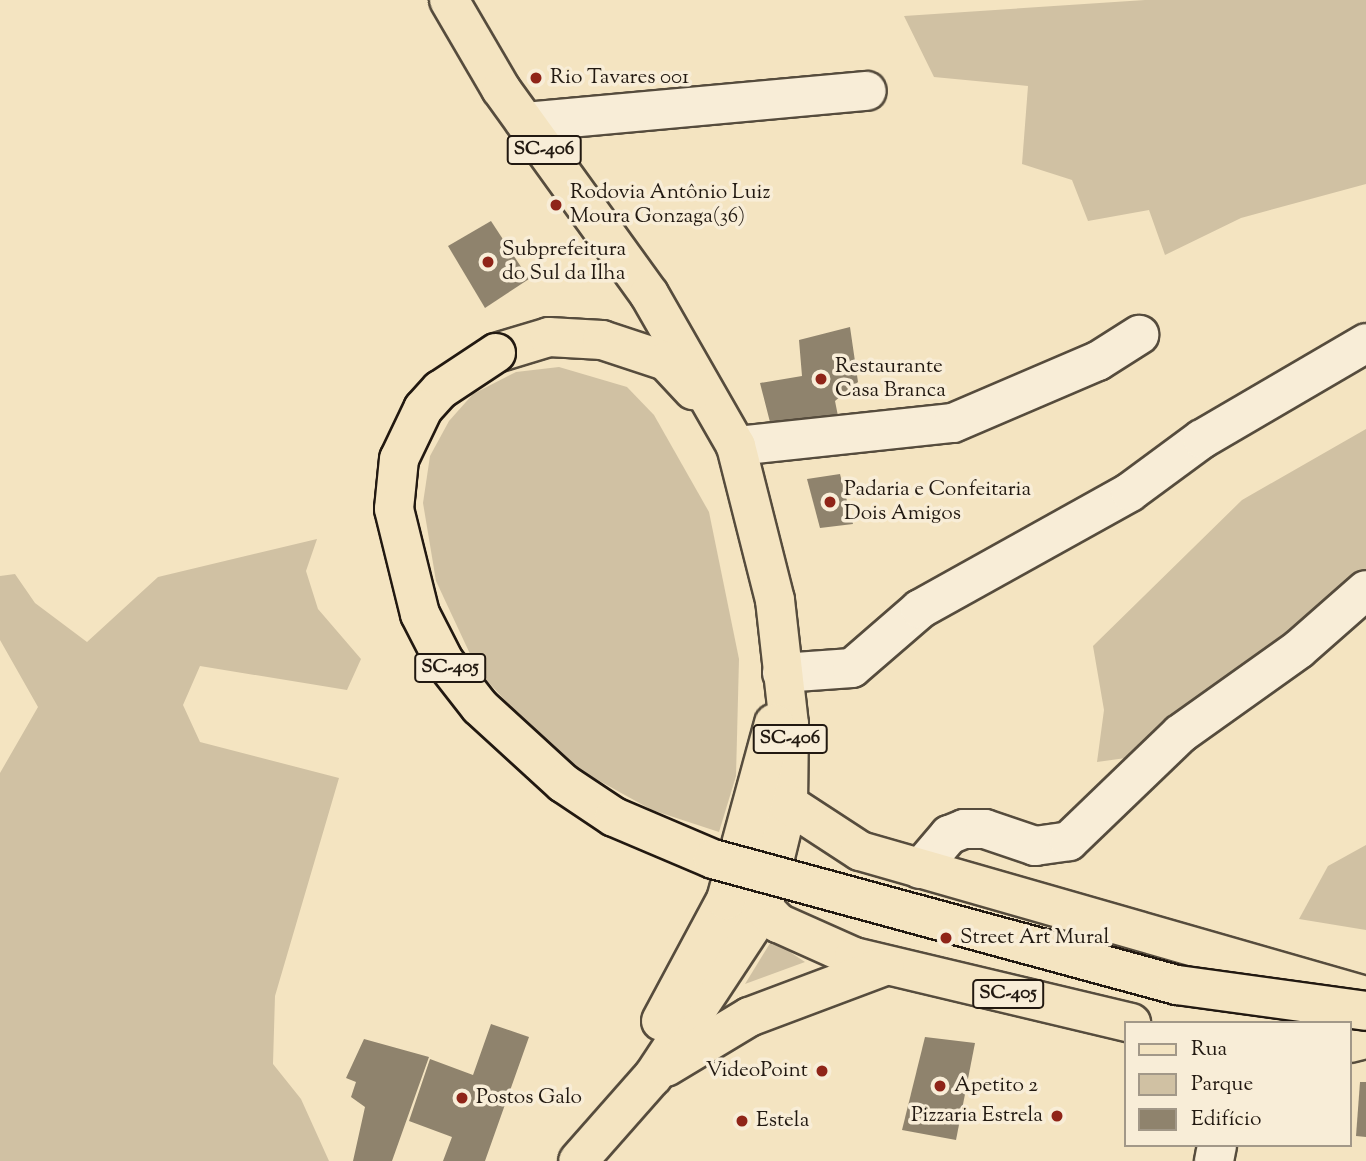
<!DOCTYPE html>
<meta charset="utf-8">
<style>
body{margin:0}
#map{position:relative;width:1366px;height:1161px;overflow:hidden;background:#f4e4c1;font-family:"Sorts Mill Goudy",serif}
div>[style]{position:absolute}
.green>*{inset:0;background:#d0c1a3}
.building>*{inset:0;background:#8f836d}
.roads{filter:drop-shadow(2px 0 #564c3d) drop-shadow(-2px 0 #564c3d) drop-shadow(0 2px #564c3d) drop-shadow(0 -2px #564c3d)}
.minor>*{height:38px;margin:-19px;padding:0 19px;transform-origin:19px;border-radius:19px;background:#f8edd7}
.major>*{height:38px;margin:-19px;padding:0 19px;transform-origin:19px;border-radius:19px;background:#f4e4c1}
.bridges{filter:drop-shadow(2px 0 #221911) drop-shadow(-2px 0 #221911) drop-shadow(0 2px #221911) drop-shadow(0 -2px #221911)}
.major-bridge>*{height:38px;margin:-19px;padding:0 19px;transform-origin:19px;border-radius:19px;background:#f4e4c1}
.dots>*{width:19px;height:19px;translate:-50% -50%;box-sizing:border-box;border:4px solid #f8edd7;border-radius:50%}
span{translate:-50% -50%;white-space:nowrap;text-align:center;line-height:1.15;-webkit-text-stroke:7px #f8edd7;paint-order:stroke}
.shield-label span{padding:2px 5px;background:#f8edd7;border:2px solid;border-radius:5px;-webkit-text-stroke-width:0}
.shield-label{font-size:19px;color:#221911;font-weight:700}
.poi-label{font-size:21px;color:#221911}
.left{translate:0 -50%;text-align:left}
.right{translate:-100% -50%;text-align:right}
.legend{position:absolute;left:1124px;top:1021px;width:228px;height:126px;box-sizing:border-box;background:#f8edd7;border:2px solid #a29888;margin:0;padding:9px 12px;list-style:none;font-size:21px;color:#221911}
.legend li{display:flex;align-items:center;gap:14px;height:35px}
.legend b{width:35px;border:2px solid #a29888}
</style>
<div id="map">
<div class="green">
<div style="clip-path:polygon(1145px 0,1366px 0,1366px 184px,1241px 218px,1165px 255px,1149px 210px,1088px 221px,1072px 180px,1022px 164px,1028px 86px,934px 77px,904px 16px)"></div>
<div style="clip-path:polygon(559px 367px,627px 387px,654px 415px,709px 512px,739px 659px,736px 776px,719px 832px,652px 810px,585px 773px,523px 720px,478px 671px,436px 581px,423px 503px,430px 456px,449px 421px,473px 394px,516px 372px)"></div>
<div style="clip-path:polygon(1366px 429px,1366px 570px,1166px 724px,1133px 757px,1097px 762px,1104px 710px,1093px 646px,1242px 500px)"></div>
<div style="clip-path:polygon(317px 539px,306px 571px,318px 609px,361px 659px,347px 690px,200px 666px,183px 705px,200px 742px,339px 778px,275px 996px,273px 1064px,301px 1099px,329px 1161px,0 1161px,0 773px,38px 707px,0 640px,0 576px,15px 574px,35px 603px,87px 642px,158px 577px)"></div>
<div style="clip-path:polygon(1366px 845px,1366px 930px,1299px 919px,1328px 866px)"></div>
<div style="clip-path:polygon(772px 940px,805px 962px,745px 984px)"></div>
</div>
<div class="building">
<div style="clip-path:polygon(491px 221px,529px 279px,485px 308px,448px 246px)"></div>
<div style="clip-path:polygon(850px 327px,858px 382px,835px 401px,838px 416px,772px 430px,760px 383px,802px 376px,799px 340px)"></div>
<div style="clip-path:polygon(840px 474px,853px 524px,820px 528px,807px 479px)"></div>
<div style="clip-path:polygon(491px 1024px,529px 1037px,485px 1161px,443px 1161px,452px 1137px,409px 1121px,430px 1059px,473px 1075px)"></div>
<div style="clip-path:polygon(925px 1037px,975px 1043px,956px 1140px,902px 1130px)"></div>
<div style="clip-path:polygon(364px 1039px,429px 1057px,392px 1161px,353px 1161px,365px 1107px,351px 1097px,356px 1082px,346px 1078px)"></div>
<div style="clip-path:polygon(1360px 1082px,1366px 1082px,1366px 1137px,1356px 1136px)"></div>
</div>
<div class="roads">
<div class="minor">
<div style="left:525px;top:122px;width:343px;rotate:-5.2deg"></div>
<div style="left:736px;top:446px;width:218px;rotate:-6.1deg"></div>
<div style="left:953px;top:423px;width:158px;rotate:-23.2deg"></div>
<div style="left:1098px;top:361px;width:49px;rotate:-32.4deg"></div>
<div style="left:782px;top:673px;width:70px;rotate:-4.1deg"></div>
<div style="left:852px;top:668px;width:90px;rotate:-40.9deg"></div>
<div style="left:920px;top:609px;width:240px;rotate:-29.1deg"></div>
<div style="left:1130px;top:492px;width:89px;rotate:-36.4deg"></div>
<div style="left:1202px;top:439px;width:190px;rotate:-30.3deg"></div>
<div style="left:920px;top:869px;width:45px;rotate:-49.5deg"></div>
<div style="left:949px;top:835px;width:16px;rotate:-22deg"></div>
<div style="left:964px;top:829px;width:21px"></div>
<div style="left:985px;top:829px;width:53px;rotate:18.8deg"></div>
<div style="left:1035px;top:846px;width:34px;rotate:-8deg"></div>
<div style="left:1069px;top:841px;width:154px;rotate:-43.9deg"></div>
<div style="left:1180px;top:734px;width:146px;rotate:-35.5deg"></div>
<div style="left:1299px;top:649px;width:89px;rotate:-41.4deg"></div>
<div style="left:1214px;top:1161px;width:16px;rotate:-79deg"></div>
</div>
<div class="major">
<div style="left:449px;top:0;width:103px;rotate:59.7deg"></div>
<div style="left:501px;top:89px;width:253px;rotate:54.2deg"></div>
<div style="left:649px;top:294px;width:175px;rotate:60.2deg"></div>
<div style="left:736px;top:446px;width:159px;rotate:75.8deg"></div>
<div style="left:775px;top:600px;width:125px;rotate:83.6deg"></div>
<div style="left:789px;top:724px;width:80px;rotate:90.7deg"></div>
<div style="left:788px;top:804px;width:110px;rotate:103.7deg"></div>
<div style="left:762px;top:911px;width:198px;rotate:123.4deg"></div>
<div style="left:653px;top:1076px;width:113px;rotate:131.4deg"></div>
<div style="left:496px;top:353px;width:55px;rotate:-16.8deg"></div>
<div style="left:549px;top:337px;width:53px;rotate:3.2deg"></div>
<div style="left:602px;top:340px;width:67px;rotate:18.2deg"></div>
<div style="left:666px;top:361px;width:40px;rotate:47deg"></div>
<div style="left:788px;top:804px;width:86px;rotate:33.1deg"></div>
<div style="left:860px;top:851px;width:526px;rotate:15.99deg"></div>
<div style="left:747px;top:891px;width:45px;rotate:45.9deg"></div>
<div style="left:778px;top:923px;width:83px;rotate:24.1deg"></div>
<div style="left:854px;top:957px;width:285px;rotate:13.4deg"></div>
<div style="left:661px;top:1021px;width:137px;rotate:-61.8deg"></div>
<div style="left:726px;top:900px;width:183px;rotate:-74.8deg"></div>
<div style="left:1350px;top:1043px;width:16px;rotate:-14deg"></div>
<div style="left:666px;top:1067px;width:97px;rotate:-31.1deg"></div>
<div style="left:749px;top:1017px;width:145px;rotate:-20.6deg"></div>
</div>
</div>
<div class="bridges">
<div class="major-bridge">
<div style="left:496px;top:353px;width:67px;rotate:146.5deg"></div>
<div style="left:440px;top:390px;width:25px;rotate:132deg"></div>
<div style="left:423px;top:409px;width:55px;rotate:115.6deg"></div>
<div style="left:399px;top:459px;width:50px;rotate:95.7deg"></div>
<div style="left:394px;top:509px;width:108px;rotate:76.1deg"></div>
<div style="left:420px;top:614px;width:53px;rotate:62.9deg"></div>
<div style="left:444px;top:661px;width:58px;rotate:52deg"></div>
<div style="left:480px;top:707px;width:113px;rotate:42.5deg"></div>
<div style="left:563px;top:783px;width:61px;rotate:33.7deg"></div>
<div style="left:614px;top:817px;width:108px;rotate:23deg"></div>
<div style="left:713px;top:859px;width:481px;rotate:15.2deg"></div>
<div style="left:1177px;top:985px;width:191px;rotate:7.8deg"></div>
</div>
</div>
<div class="dots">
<div style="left:536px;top:78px;background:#8f2418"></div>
<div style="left:556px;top:205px;background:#8f2418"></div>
<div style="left:488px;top:262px;background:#8f2418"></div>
<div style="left:821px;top:379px;background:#8f2418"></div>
<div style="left:830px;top:502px;background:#8f2418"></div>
<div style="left:946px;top:938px;background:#8f2418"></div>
<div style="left:822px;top:1071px;background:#8f2418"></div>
<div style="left:940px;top:1086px;background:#8f2418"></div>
<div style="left:462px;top:1098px;background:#8f2418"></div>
<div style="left:1057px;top:1116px;background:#8f2418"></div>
<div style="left:742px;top:1121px;background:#8f2418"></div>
</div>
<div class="shield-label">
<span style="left:544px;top:150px">SC-406</span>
<span style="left:450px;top:668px">SC-405</span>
<span style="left:790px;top:739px">SC-406</span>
<span style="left:1008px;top:994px">SC-405</span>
</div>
<div class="poi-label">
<span class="left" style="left:550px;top:78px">Rio Tavares 001</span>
<span class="left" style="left:570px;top:205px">Rodovia Antônio Luiz<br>Moura Gonzaga(36)</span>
<span class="left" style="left:502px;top:262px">Subprefeitura<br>do Sul da Ilha</span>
<span class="left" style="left:835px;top:379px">Restaurante<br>Casa Branca</span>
<span class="left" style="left:844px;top:502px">Padaria e Confeitaria<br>Dois Amigos</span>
<span class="left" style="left:960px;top:938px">Street Art Mural</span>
<span class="right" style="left:808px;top:1071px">VideoPoint</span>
<span class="left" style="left:954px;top:1086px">Apetito 2</span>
<span class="left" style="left:476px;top:1098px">Postos Galo</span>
<span class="right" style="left:1043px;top:1116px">Pizzaria Estrela</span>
<span class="left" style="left:756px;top:1121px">Estela</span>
</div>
<ul class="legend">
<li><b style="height:9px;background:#f4e4c1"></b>Rua</li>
<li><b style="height:19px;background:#d0c1a3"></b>Parque</li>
<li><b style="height:19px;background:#8f836d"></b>Edifício</li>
</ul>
</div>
